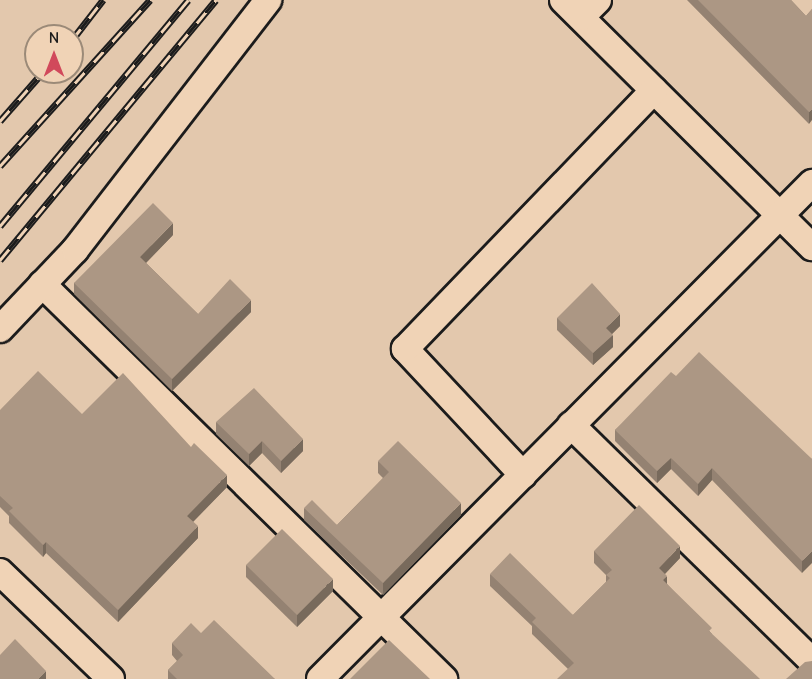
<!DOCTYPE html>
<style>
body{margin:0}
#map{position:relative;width:812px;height:679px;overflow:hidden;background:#e3c8ad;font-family:"Comic Neue",sans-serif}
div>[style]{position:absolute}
.roads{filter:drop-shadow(2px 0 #1c1c1c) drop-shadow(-2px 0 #1c1c1c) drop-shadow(0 2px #1c1c1c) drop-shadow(0 -2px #1c1c1c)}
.street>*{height:26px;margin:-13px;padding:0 13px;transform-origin:13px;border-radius:13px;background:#f0d3b6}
.rail>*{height:7px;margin-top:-3.5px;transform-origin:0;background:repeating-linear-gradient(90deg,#f0d3b6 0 14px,#1c1c1c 0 28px);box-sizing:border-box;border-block:2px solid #1c1c1c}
.wall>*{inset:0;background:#948272}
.shaded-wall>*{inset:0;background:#786a5c}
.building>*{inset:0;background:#ac9784}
span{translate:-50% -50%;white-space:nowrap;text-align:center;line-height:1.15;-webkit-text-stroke:4.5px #f0d3b6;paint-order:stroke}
.north{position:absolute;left:24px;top:24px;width:60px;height:60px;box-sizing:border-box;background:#f0d3b6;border:2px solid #9b8a78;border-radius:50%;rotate:0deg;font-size:16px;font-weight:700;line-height:24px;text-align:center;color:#1c1c1c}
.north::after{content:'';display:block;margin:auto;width:21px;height:27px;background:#d1495b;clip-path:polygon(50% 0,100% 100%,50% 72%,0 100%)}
</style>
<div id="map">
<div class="roads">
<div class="street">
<div style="left:563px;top:0;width:351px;rotate:44.8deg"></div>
<div style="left:581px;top:17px;width:24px;rotate:-45deg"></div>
<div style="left:42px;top:284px;width:564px;rotate:44.5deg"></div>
<div style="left:0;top:329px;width:109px;rotate:-46.5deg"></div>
<div style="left:75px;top:250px;width:316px;rotate:-52.3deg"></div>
<div style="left:571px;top:425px;width:337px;rotate:44.4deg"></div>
<div style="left:523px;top:475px;width:173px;rotate:-133.1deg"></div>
<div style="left:405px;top:349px;width:359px;rotate:-46.1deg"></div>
<div style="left:0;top:572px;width:154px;rotate:43.9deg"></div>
<div style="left:320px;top:679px;width:699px;rotate:-45.23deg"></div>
</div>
</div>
<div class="rail">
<div style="left:72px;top:40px;width:51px;rotate:-52.2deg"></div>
<div style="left:0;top:121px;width:65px;rotate:-48.7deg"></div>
<div style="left:0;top:166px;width:224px;rotate:-47.9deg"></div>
<div style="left:0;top:226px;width:294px;rotate:-50.2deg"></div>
<div style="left:0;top:260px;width:338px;rotate:-50.3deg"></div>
</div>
<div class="wall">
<div style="clip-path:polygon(687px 0,791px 0,806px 16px,812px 9px,809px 124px)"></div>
<div style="clip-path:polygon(173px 235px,146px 263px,198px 314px,251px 312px,172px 391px,74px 294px,74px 283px)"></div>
<div style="clip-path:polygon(557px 318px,620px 326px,612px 334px,613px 347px,593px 365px,557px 330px)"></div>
<div style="clip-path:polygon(676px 376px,812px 459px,802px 573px,712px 480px,698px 496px,671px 469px,657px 483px,615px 441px,615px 430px)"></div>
<div style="clip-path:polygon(0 410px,82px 414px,227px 487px,193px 522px,198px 538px,118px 622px,46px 553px,43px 557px,9px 523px,9px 516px,0 507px)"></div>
<div style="clip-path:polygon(216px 422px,303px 451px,281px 473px,262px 453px,249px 466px,216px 434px)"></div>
<div style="clip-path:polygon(378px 461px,461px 515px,383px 595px,304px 520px,304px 508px,337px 525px,383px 478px,378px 473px)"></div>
<div style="clip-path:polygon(594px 551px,680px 558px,665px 574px,667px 584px,712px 634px,568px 669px,532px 634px,532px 626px,490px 586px,490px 574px,573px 615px,606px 582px,606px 575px,594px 563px)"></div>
<div style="clip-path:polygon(246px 565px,333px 591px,297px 627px,246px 577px)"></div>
<div style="clip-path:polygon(172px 643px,275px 679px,168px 679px,168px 670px,177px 661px,172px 655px)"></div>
</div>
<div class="shaded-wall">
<div style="clip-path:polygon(812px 109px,812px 120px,809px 124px,809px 112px)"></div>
<div style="clip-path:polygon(173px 223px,173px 235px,140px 269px,140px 257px)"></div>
<div style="clip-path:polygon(251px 300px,251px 312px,172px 391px,172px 379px)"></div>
<div style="clip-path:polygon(620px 314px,620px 326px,606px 340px,606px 328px)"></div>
<div style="clip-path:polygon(613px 335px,613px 347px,593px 365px,593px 353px)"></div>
<div style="clip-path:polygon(303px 439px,303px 451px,281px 473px,281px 461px)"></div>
<div style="clip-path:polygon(262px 441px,262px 453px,249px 466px,249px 454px)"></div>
<div style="clip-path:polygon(671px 458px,671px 469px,657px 483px,657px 471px)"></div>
<div style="clip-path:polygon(712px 468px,712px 480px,698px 496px,698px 484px)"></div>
<div style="clip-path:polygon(227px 475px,227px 487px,187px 528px,187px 516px)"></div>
<div style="clip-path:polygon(461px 503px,461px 515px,383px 595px,383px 583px)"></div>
<div style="clip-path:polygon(198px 526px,198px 538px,118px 622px,118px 610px)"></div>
<div style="clip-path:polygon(46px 542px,46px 553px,43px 557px,43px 545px)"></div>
<div style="clip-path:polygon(680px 546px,680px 558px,659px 580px,659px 568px)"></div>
<div style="clip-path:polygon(812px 551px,812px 563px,802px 573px,802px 561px)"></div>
<div style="clip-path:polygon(667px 576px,667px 588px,663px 580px)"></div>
<div style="clip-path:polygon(333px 579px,333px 591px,297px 627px,297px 615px)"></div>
<div style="clip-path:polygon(46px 671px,46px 679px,38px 679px)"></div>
</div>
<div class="building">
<div style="clip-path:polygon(698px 0,791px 0,806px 16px,812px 9px,812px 109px,809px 112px)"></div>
<div style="clip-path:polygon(153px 203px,173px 223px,140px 257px,198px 314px,230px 279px,251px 300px,172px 379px,74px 283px)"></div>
<div style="clip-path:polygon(592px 283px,620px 314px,606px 328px,613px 335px,593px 353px,557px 318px)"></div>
<div style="clip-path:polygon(699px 352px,812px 459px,812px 551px,802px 561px,712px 468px,698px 484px,671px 458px,657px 471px,615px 430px,671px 372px,676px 376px)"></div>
<div style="clip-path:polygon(38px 371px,82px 414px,123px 373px,191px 447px,194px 443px,227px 475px,187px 516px,198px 526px,118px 610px,46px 542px,43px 545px,9px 511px,13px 508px,0 496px,0 410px)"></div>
<div style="clip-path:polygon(254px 388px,303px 439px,281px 461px,262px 441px,249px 454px,216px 422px)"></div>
<div style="clip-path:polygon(398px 441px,461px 503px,383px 583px,304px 508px,312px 500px,337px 525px,389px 472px,378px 461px)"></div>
<div style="clip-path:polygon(639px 505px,680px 546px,659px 568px,667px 576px,663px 580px,712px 628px,709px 631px,760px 679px,557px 679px,574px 663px,532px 622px,536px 618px,490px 574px,510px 553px,573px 615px,610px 578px,606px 575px,612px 570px,594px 551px)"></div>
<div style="clip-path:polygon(282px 529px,333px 579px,297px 615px,246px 565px)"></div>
<div style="clip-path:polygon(214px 620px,275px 679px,177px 679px,168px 670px,183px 655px,172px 643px,191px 623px,201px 633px)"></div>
<div style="clip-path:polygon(15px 639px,46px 671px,38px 679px,0 679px,0 655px)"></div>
<div style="clip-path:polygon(389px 640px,430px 679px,350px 679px)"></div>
<div style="clip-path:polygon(812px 661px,812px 679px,786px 679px,805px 662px)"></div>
</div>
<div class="north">N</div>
</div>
